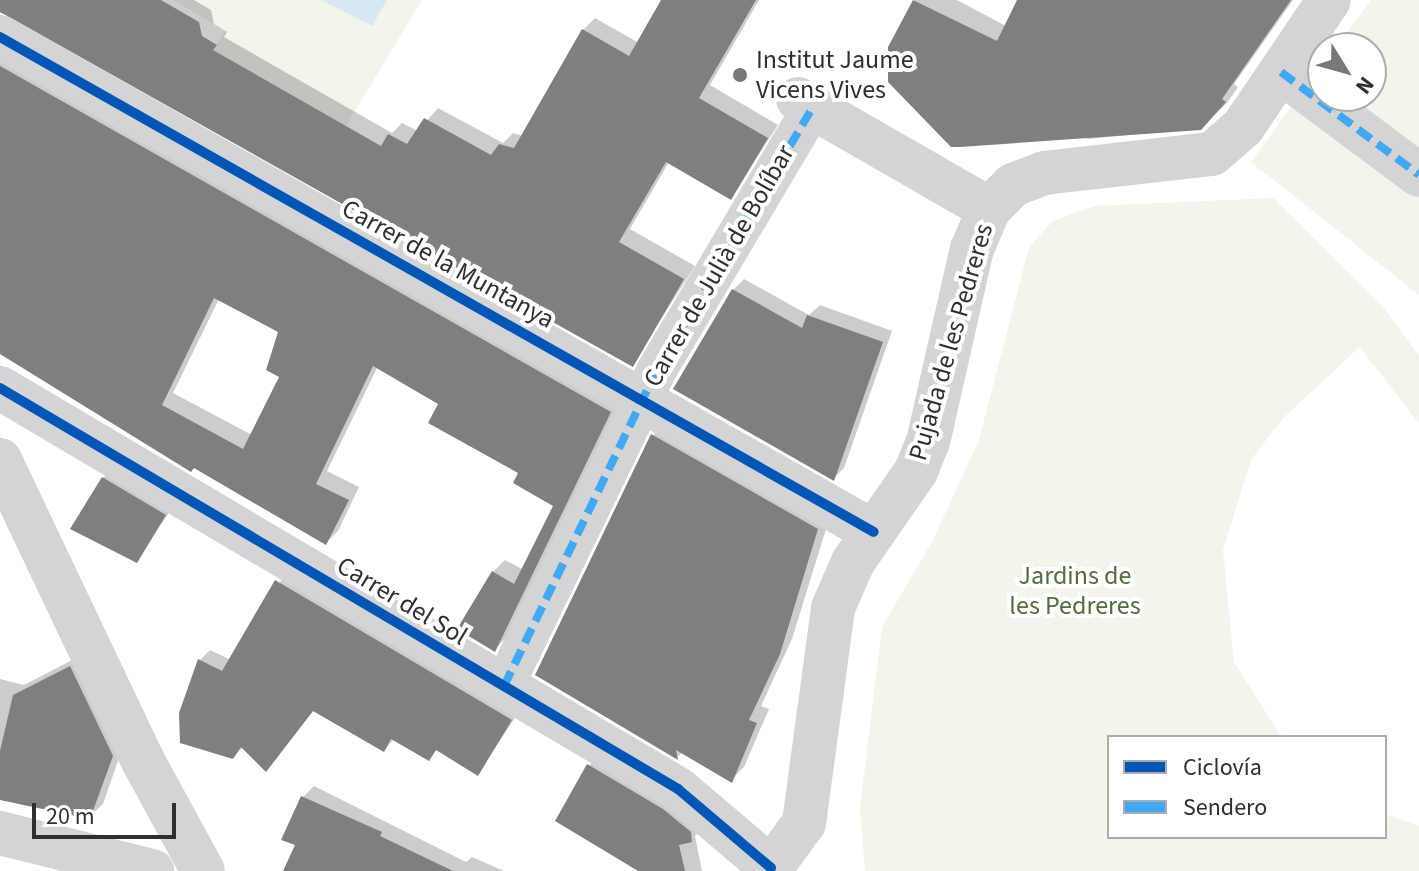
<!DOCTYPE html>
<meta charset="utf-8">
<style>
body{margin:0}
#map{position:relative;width:1419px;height:871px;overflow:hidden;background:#fff;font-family:"Source Sans 3",sans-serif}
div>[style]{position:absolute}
.green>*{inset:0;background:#f1f5ec}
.water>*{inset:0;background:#d8e8f2}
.shadow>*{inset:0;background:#0003}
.building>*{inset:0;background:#7f7f7f}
.pedestrian>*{height:40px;margin:-20px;padding:0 20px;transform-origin:20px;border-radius:20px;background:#d4d4d4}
.minor>*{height:44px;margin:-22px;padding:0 22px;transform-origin:22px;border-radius:22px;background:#d4d4d4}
.quiet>*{height:8px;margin-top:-4px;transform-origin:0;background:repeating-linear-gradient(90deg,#3fa9f5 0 16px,transparent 0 24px)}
.cycleway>*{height:10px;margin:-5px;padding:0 5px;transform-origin:5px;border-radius:5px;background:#0057b8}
.dots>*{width:22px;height:22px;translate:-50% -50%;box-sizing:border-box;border:4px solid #fff;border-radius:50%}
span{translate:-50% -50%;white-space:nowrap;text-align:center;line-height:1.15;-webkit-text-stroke:8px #fff;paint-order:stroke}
.poi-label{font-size:26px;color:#2f2f2f}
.left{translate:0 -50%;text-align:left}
.street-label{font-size:26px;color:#2f2f2f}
.park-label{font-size:26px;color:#526c3b}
.legend{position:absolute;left:1107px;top:735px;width:280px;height:104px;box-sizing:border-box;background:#fff;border:2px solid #acacac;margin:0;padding:10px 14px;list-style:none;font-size:24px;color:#2f2f2f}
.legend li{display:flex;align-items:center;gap:16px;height:40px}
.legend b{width:40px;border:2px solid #acacac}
.north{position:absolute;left:1307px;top:32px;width:80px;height:80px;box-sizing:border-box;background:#fff;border:2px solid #acacac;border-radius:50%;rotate:127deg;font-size:22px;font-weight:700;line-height:32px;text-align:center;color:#2f2f2f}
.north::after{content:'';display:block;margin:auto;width:28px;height:36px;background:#787878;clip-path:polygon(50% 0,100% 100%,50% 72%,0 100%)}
.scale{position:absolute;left:32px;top:803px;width:144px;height:36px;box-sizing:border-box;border:4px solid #2f2f2f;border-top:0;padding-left:10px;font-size:24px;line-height:28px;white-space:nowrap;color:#2f2f2f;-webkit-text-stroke:6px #fff;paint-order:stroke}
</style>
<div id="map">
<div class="green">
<div style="clip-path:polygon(174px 0,422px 0,346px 126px,213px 50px,225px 31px)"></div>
<div style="clip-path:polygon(1371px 0,1419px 0,1419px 295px,1251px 162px,1323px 63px,1323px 96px,1371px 96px,1371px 48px,1335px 48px)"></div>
<div style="clip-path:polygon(1273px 198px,1384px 308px,1419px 356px,1419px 424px,1360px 347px,1282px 419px,1251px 460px,1223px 550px,1234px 662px,1282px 737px,1109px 737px,1109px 837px,1385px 837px,1385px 814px,1419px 826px,1419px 871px,865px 871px,860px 808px,882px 627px,933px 540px,979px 440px,1029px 247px,1053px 221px,1094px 206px)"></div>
</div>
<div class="water">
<div style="clip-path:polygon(321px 0,387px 0,372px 26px)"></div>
</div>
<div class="shadow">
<div style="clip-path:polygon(0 0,194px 0,211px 10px,214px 24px,227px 32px,224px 37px,392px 133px,402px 123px,418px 131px,438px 108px,503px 143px,513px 133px,523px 136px,583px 30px,595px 18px,639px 43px,664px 0,759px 0,710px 85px,778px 125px,731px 198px,669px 162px,630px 229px,695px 266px,632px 364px,13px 13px,0 13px)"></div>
<div style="clip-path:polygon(915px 0,957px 0,1006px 26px,1024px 0,1293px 0,1234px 84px,1238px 87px,1227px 103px,1201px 128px,1088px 139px,890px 48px)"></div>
<div style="clip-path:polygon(evenodd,0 47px,622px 399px,507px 637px,495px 649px,493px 572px,505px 560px,524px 570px,556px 505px,441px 403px,378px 366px,327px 471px,359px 487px,338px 531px,326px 543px,0 352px,0 47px,219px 299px,281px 331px,282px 376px,252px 435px,173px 393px,219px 299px)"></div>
<div style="clip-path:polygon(744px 279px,809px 315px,820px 305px,892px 331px,844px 468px,834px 478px,733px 290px)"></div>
<div style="clip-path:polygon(666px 423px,830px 516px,792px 639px,761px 706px,769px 709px,744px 767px,731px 780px,683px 752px,677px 757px,540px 674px,653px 436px)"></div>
<div style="clip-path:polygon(114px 468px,175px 504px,136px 561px,103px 478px)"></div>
<div style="clip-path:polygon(287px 571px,521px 709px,478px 773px,438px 749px,428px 758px,395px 738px,384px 750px,314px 710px,266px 769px,244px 746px,233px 757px,200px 660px,210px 650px,231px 660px)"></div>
<div style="clip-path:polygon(84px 654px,125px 741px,103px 804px,89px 817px,0 798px,0 679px,24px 685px)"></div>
<div style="clip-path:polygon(604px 751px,706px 825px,695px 836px,702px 871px,642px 871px,589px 766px)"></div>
<div style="clip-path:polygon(314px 786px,466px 862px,472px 857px,504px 871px,299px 871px,303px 797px)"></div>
</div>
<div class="building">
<div style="clip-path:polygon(0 0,161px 0,199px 22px,202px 36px,217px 45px,213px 50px,381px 146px,388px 134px,407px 144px,424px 118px,491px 155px,499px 144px,514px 148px,582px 29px,629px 56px,661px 0,756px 0,699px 98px,768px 138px,731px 200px,666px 162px,619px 242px,684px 279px,633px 367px,0 12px)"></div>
<div style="clip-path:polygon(913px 0,997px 41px,1017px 0,1291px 0,1222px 99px,1226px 102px,1201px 130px,960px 147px,951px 147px,888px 82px,888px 47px)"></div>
<div style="clip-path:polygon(evenodd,0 66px,611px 412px,495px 652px,457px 629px,492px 571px,514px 584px,553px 506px,513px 483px,518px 473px,428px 423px,438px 404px,373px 366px,316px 484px,349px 500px,326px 545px,194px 468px,191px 472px,0 354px,0 66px,214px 298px,278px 332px,266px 370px,279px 377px,243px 449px,162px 405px,214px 298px)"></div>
<div style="clip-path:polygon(732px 289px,802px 328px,807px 315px,883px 342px,834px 481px,673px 389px)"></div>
<div style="clip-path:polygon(651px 434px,818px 529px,780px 654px,749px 720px,757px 723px,732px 783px,676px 750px,678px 760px,535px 675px)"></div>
<div style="clip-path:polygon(102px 477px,166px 515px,137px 563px,70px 529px)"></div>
<div style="clip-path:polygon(275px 580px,512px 720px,478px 776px,436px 750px,429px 761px,391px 739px,384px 752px,313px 711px,266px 772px,241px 747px,233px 759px,180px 743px,179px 713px,198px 659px,222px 671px)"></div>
<div style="clip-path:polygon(70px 666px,113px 756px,90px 819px,0 800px,0 751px,13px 695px)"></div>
<div style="clip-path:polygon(587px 764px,663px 809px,691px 832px,692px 842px,679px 845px,685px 871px,638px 871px,555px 821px)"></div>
<div style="clip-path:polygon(301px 796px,382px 832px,380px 836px,453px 871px,283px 871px,295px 845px,281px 840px)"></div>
</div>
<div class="pedestrian">
<div style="left:504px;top:686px;width:348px;rotate:-64.2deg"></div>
<div style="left:655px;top:373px;width:309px;rotate:-59.3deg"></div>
</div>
<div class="minor">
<div style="left:0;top:37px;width:1004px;rotate:29.53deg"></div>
<div style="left:1281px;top:72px;width:172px;rotate:36.7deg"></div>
<div style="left:798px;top:99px;width:220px;rotate:29.9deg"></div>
<div style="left:0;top:388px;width:788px;rotate:30.6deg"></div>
<div style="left:678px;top:789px;width:122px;rotate:40.3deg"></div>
<div style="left:0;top:460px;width:333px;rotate:64.6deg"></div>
<div style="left:143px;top:761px;width:125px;rotate:61.4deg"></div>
<div style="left:0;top:833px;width:157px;rotate:14deg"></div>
<div style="left:769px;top:871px;width:59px;rotate:-53.9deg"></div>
<div style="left:804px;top:823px;width:217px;rotate:-82.3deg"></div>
<div style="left:833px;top:608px;width:50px;rotate:-66.5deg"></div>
<div style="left:853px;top:562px;width:111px;rotate:-55.3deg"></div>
<div style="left:916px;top:471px;width:31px;rotate:-68deg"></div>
<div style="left:928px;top:442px;width:198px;rotate:-77.2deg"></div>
<div style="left:972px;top:249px;width:43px;rotate:-67deg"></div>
<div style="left:989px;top:209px;width:34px;rotate:-45deg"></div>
<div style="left:1013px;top:185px;width:33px;rotate:-21deg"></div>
<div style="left:1044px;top:173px;width:169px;rotate:-6.5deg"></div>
<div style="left:1212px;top:154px;width:41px;rotate:-41.1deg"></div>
<div style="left:1243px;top:127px;width:153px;rotate:-55.9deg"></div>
</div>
<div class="quiet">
<div style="left:1281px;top:72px;width:172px;rotate:36.7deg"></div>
<div style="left:504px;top:686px;width:348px;rotate:-64.2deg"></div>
<div style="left:655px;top:373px;width:309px;rotate:-59.3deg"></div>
</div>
<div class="cycleway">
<div style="left:0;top:37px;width:1004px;rotate:29.53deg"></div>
<div style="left:0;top:388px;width:788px;rotate:30.6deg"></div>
<div style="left:678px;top:789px;width:122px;rotate:40.3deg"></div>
</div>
<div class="dots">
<div style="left:740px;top:75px;background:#787878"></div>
</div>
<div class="poi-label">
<span class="left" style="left:756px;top:75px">Institut Jaume<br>Vicens Vives</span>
</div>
<div class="street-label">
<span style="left:448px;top:264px;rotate:29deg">Carrer de la Muntanya</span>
<span style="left:719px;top:266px;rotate:-60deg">Carrer de Julià de Bolíbar</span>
<span style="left:951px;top:342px;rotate:-74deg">Pujada de les Pedreres</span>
<span style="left:402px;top:601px;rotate:31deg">Carrer del Sol</span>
</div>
<div class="park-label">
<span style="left:1075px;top:591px">Jardins de<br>les Pedreres</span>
</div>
<ul class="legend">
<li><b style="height:10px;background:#0057b8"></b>Ciclovía</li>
<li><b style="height:10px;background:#3fa9f5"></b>Sendero</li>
</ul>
<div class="north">N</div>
<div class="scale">20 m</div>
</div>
